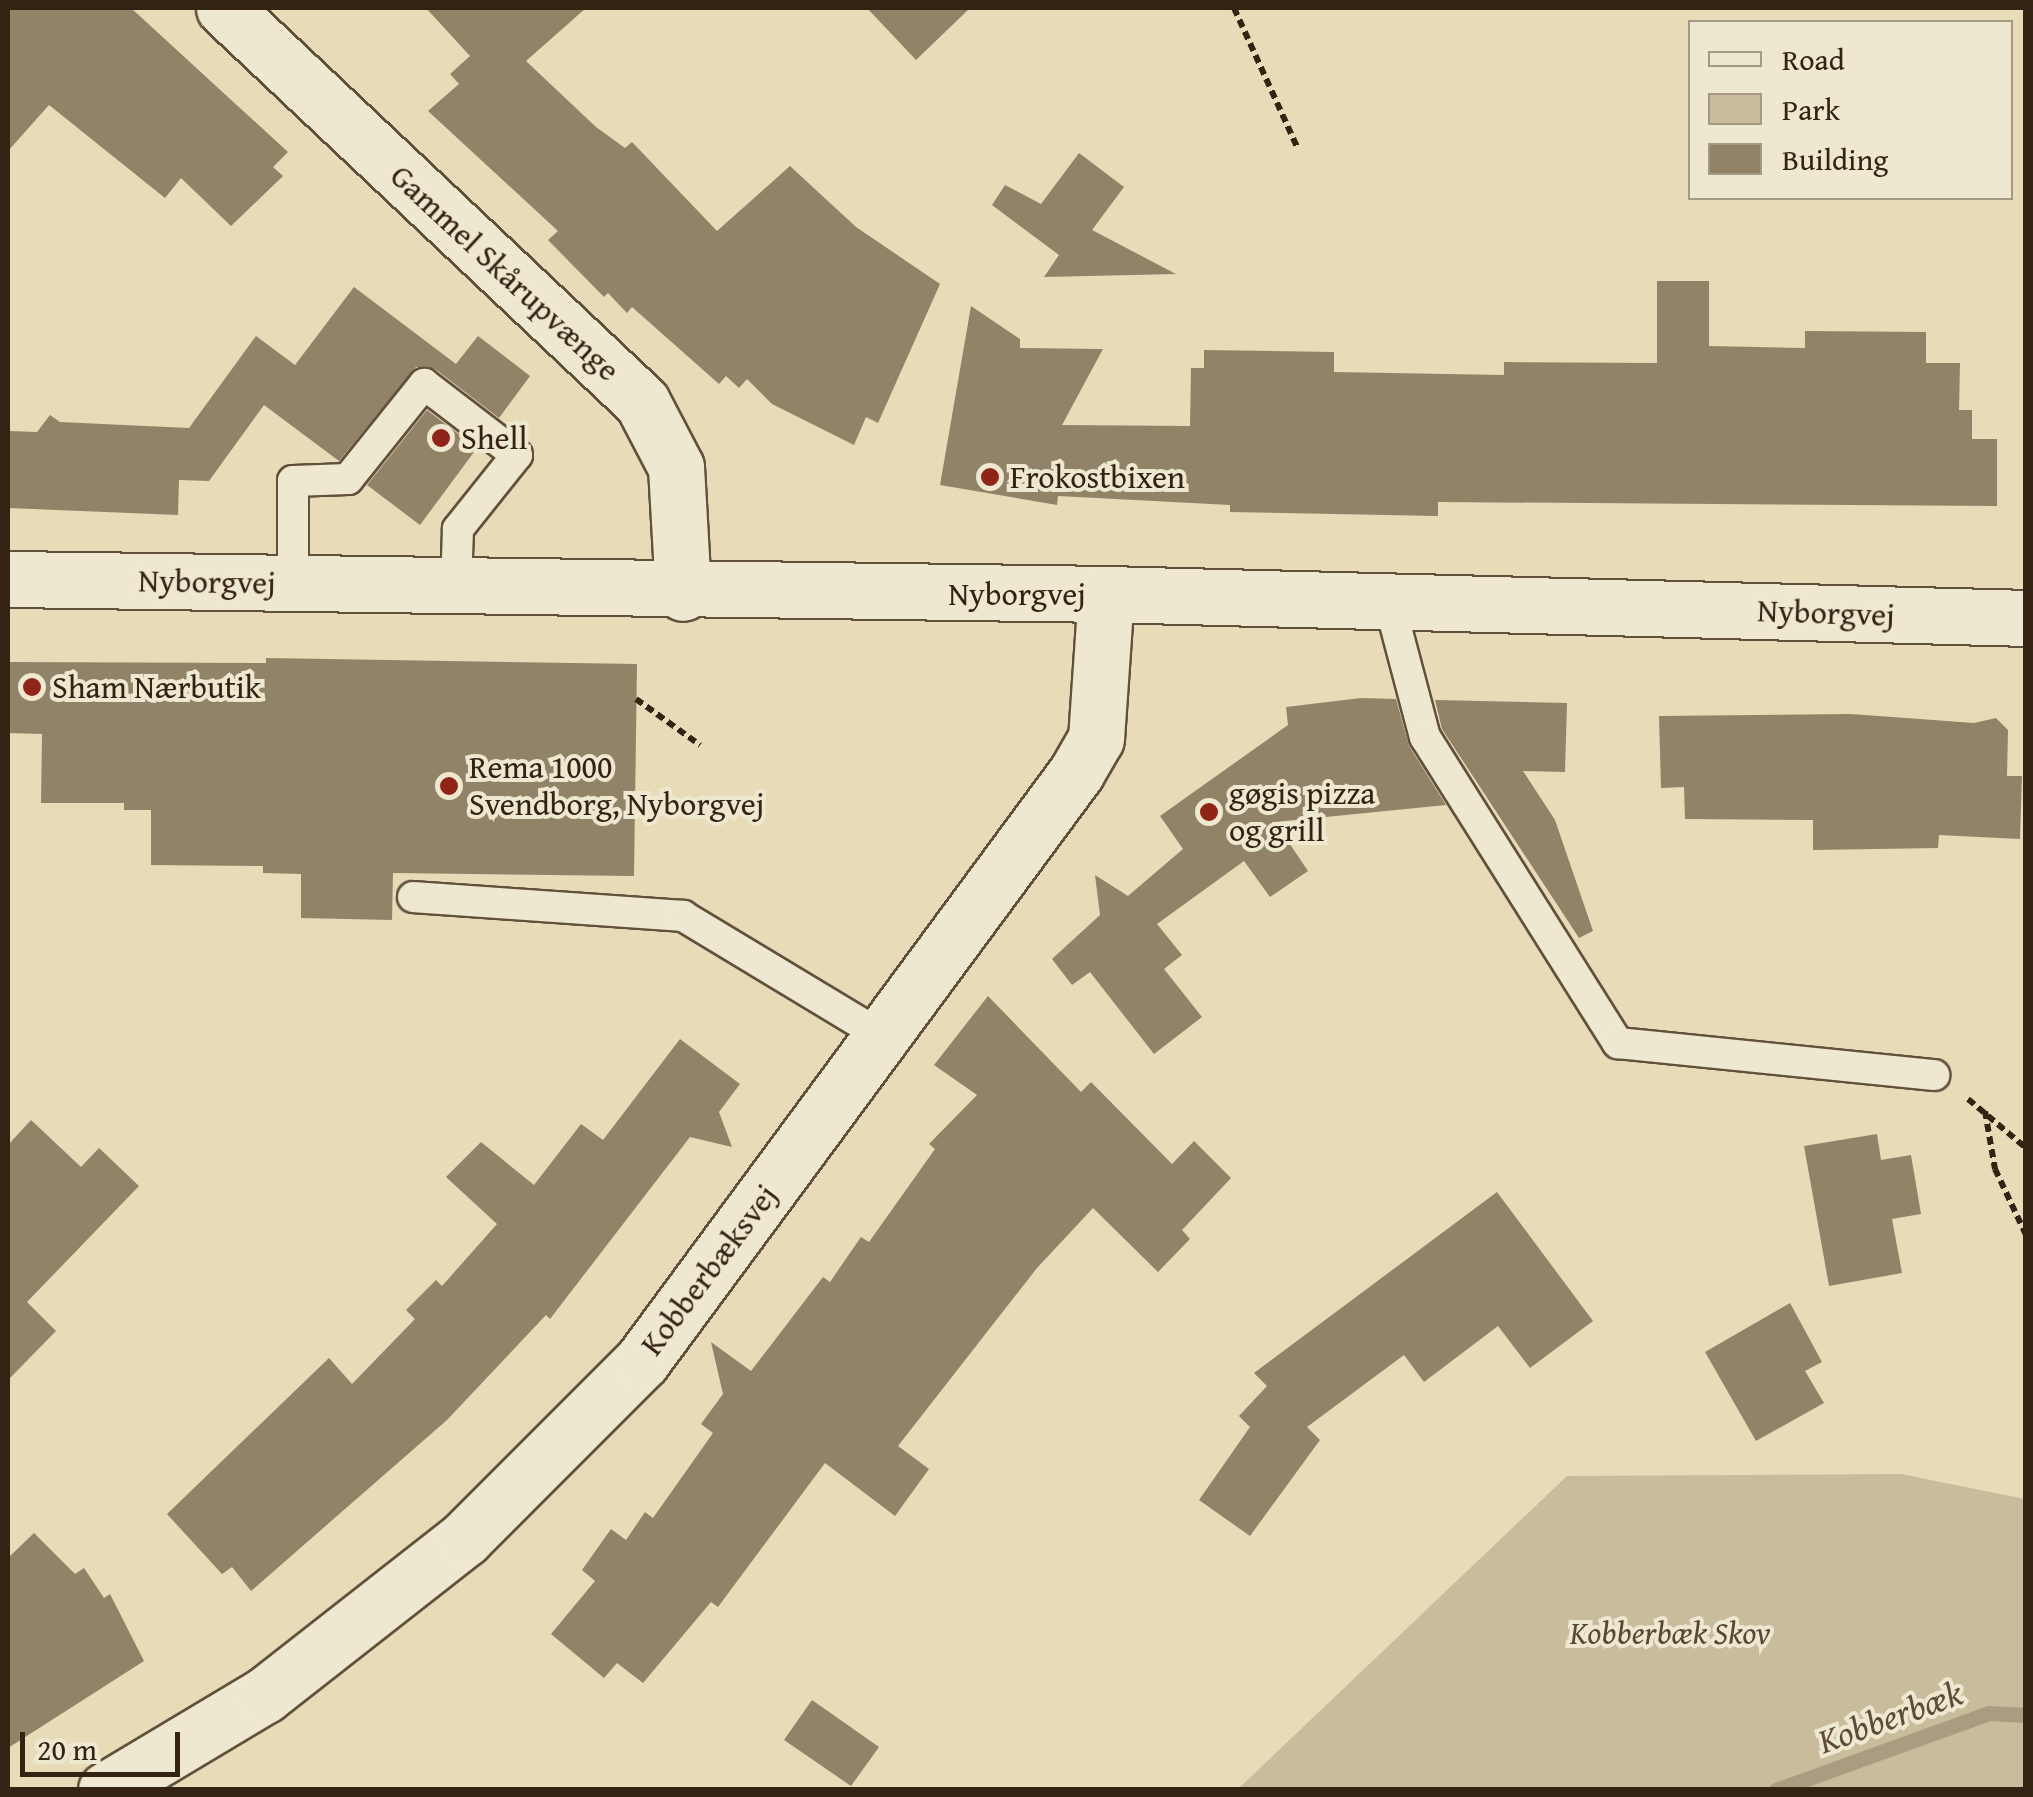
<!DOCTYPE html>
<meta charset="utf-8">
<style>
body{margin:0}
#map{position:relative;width:2033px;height:1797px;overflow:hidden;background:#e7dbb8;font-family:"Gentium Book Plus",serif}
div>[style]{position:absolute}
.green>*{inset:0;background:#c9bc9c}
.stream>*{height:15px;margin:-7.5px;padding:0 7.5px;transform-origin:7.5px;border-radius:7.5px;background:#aa9c80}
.building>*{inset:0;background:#918368}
.path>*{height:6px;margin-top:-3px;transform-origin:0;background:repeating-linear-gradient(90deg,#342312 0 8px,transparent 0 13px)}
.roads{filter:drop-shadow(2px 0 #61513c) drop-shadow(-2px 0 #61513c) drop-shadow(0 2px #61513c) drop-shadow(0 -2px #61513c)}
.lane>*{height:30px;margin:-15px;padding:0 15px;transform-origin:15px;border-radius:15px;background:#efe8d1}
.street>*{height:55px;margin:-27.5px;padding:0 27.5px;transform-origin:27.5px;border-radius:27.5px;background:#efe8d1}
.secondary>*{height:55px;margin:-27.5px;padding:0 27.5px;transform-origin:27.5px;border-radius:27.5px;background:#efe8d1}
.dots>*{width:28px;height:28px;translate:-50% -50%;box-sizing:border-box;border:5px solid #efe8d1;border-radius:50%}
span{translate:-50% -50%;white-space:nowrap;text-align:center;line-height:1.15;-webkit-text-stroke:8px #efe8d1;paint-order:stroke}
.street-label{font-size:32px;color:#342312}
.poi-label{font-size:32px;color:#342312}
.left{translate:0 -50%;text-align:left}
.park-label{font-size:32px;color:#594934;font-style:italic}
.water-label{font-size:35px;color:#5d4d38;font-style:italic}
.frame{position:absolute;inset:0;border:10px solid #342312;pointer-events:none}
.legend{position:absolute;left:1688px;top:20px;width:325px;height:180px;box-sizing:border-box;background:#efe8d1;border:2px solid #a49985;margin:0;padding:12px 18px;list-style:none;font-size:30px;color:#342312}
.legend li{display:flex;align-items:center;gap:20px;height:50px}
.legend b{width:50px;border:2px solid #a49985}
.scale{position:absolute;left:20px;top:1732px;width:160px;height:45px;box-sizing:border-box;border:5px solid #342312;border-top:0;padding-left:12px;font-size:30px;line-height:35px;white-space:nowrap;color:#342312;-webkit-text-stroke:8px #efe8d1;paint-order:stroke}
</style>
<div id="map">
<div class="green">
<div style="clip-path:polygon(1901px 1474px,2025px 1499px,2025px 1789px,1238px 1789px,1567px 1476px)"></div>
</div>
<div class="stream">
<div style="left:1776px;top:1790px;width:226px;rotate:-19.9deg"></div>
<div style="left:1989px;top:1713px;width:37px;rotate:3deg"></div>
</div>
<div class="building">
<div style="clip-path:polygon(8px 8px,131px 8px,288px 152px,273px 167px,283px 176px,231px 226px,181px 178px,165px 198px,49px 105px,8px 151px)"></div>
<div style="clip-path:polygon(426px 8px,586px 8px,526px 61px,596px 127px,625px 148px,632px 142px,717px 231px,790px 166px,856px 227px,940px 284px,878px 423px,866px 417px,854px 445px,772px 404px,747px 379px,739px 388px,726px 376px,719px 384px,632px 307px,627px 313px,608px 293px,604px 297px,548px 240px,558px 231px,428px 111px,459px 84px,450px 74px,470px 56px)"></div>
<div style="clip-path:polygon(867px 8px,970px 8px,916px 60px)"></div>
<div style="clip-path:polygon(1079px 153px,1124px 187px,1092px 230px,1176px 274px,1044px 277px,1059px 255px,992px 205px,1005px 185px,1041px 204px)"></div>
<div style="clip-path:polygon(1657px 281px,1709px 281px,1709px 346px,1805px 348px,1805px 331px,1926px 332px,1926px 363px,1960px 363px,1959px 410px,1972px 410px,1972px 439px,1997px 439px,1997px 506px,1438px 502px,1438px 516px,1230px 512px,1230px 505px,1058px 496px,1057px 505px,940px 485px,971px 306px,1020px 339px,1020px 348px,1103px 349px,1062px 425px,1190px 426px,1191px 368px,1204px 368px,1204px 350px,1334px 352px,1334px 372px,1504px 375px,1504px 362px,1657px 363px)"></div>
<div style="clip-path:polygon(354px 287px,456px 364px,478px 336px,530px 376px,499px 418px,435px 369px,416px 367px,339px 461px,264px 405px,209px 481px,179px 480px,178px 515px,8px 508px,8px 431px,37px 432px,50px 415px,60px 422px,189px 428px,256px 336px,295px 365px)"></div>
<div style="clip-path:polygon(427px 410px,477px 448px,420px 525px,367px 485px)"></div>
<div style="clip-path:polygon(266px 658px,637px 664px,634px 876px,393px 873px,392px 920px,301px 918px,301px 874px,263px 873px,263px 866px,151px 865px,151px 810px,124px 810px,124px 803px,41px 803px,42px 734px,8px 733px,8px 662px,266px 663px)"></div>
<div style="clip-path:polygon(1361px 698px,1396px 699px,1409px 746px,1446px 805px,1275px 822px,1308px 871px,1270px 897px,1244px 861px,1157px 924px,1182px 955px,1164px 969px,1202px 1017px,1154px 1054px,1090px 972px,1072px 985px,1052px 959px,1100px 915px,1095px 875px,1128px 896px,1183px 849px,1160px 816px,1288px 725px,1286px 707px)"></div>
<div style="clip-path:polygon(1435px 700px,1567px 703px,1565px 772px,1523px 771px,1555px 820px,1593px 931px,1579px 938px,1442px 729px)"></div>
<div style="clip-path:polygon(1851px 714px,1974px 723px,1996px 718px,2008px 730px,2007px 776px,2022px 776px,2020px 839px,1939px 835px,1938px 848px,1813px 850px,1813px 820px,1685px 819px,1684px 787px,1661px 788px,1659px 716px)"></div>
<div style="clip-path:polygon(988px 996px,1081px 1092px,1091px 1082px,1172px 1164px,1194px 1141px,1231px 1178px,1182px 1230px,1190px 1239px,1158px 1272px,1093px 1208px,1037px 1268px,898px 1446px,929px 1469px,895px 1516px,825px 1463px,718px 1607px,711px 1602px,643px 1683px,617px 1663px,604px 1678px,551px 1634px,595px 1581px,582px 1570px,611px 1529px,626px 1540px,645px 1512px,653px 1518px,713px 1433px,701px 1424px,723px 1394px,711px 1342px,751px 1371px,823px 1277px,830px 1282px,861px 1237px,869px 1242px,935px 1149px,929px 1144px,977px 1095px,934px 1065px)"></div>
<div style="clip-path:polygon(680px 1039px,740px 1084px,719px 1112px,732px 1147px,690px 1137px,550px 1319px,546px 1315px,447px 1420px,251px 1591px,232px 1567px,222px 1574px,167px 1514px,329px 1358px,352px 1384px,415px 1319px,406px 1310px,436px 1280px,442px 1286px,497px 1224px,446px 1177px,481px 1142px,534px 1185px,581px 1124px,603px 1140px)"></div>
<div style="clip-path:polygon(31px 1120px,81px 1167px,99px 1148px,139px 1186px,27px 1302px,56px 1331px,8px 1380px,8px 1145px)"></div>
<div style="clip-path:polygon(1877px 1134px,1881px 1160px,1911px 1155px,1921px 1214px,1892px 1219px,1902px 1273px,1829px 1286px,1804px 1146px)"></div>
<div style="clip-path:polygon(1497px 1192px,1593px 1321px,1530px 1368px,1498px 1326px,1424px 1382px,1404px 1355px,1307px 1427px,1320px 1440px,1250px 1536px,1199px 1500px,1250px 1427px,1239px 1416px,1267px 1386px,1254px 1373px)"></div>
<div style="clip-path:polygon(1790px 1303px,1822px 1362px,1805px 1371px,1824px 1403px,1756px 1441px,1705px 1352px)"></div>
<div style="clip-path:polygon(34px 1533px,75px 1574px,84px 1568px,104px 1598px,110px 1594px,144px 1661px,8px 1748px,8px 1558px)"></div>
<div style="clip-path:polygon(812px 1700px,879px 1747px,851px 1786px,784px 1740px)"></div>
</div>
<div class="path">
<div style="left:1234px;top:8px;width:153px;rotate:65.6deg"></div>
<div style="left:636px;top:699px;width:79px;rotate:35.7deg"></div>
<div style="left:1968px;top:1099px;width:76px;rotate:40.2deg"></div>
<div style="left:1985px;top:1111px;width:59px;rotate:80.2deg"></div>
<div style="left:1995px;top:1169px;width:73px;rotate:64.8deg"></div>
</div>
<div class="roads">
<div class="lane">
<div style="left:293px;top:584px;width:103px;rotate:-90deg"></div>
<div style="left:293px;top:481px;width:55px;rotate:-2.1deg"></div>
<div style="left:348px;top:479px;width:122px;rotate:-51.3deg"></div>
<div style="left:424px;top:384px;width:117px;rotate:37.4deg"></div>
<div style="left:517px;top:455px;width:95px;rotate:128.6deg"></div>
<div style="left:458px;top:529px;width:58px;rotate:92deg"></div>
<div style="left:1389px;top:601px;width:141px;rotate:75.2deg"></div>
<div style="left:1425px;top:737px;width:362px;rotate:57.8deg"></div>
<div style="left:1618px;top:1043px;width:318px;rotate:5.8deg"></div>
<div style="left:413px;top:897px;width:271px;rotate:4deg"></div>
<div style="left:683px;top:916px;width:236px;rotate:31.1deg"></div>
</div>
<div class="street">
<div style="left:224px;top:8px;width:574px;rotate:43.31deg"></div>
<div style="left:642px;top:402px;width:73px;rotate:62.4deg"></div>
<div style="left:676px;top:467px;width:126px;rotate:86.8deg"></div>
</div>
<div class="secondary">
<div style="left:8px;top:579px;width:1098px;rotate:0.78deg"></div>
<div style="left:1106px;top:594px;width:920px;rotate:1.49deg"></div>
<div style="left:106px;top:1790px;width:185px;rotate:-30.9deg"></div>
<div style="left:265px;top:1695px;width:254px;rotate:-38.1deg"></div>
<div style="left:465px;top:1538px;width:250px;rotate:-45deg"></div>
<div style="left:642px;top:1361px;width:731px;rotate:-53.57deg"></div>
<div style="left:1076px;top:773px;width:39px;rotate:-60deg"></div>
<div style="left:1096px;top:739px;width:145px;rotate:-86.1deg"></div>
</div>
</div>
<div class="dots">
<div style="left:441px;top:438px;background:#8f2418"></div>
<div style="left:990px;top:477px;background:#8f2418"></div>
<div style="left:32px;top:687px;background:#8f2418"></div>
<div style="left:449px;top:786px;background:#8f2418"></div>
<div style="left:1209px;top:812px;background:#8f2418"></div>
</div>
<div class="street-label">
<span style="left:505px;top:273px;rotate:43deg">Gammel Skårupvænge</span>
<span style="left:207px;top:582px;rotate:1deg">Nyborgvej</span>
<span style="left:1017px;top:594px">Nyborgvej</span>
<span style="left:1826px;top:613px;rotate:2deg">Nyborgvej</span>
<span style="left:709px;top:1270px;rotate:-53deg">Kobberbæksvej</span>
</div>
<div class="poi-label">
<span class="left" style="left:461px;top:438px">Shell</span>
<span class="left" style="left:1010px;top:477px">Frokostbixen</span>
<span class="left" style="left:52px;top:687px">Sham Nærbutik</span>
<span class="left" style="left:469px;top:786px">Rema 1000<br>Svendborg, Nyborgvej</span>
<span class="left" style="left:1229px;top:812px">gøgis pizza<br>og grill</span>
</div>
<div class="park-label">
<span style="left:1670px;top:1633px">Kobberbæk Skov</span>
</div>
<div class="water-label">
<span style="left:1890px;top:1717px;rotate:-20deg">Kobberbæk</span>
</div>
<div class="frame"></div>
<ul class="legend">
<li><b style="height:12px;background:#efe8d1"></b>Road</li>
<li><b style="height:28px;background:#c9bc9c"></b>Park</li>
<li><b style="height:28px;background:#918368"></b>Building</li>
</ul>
<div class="scale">20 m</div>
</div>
